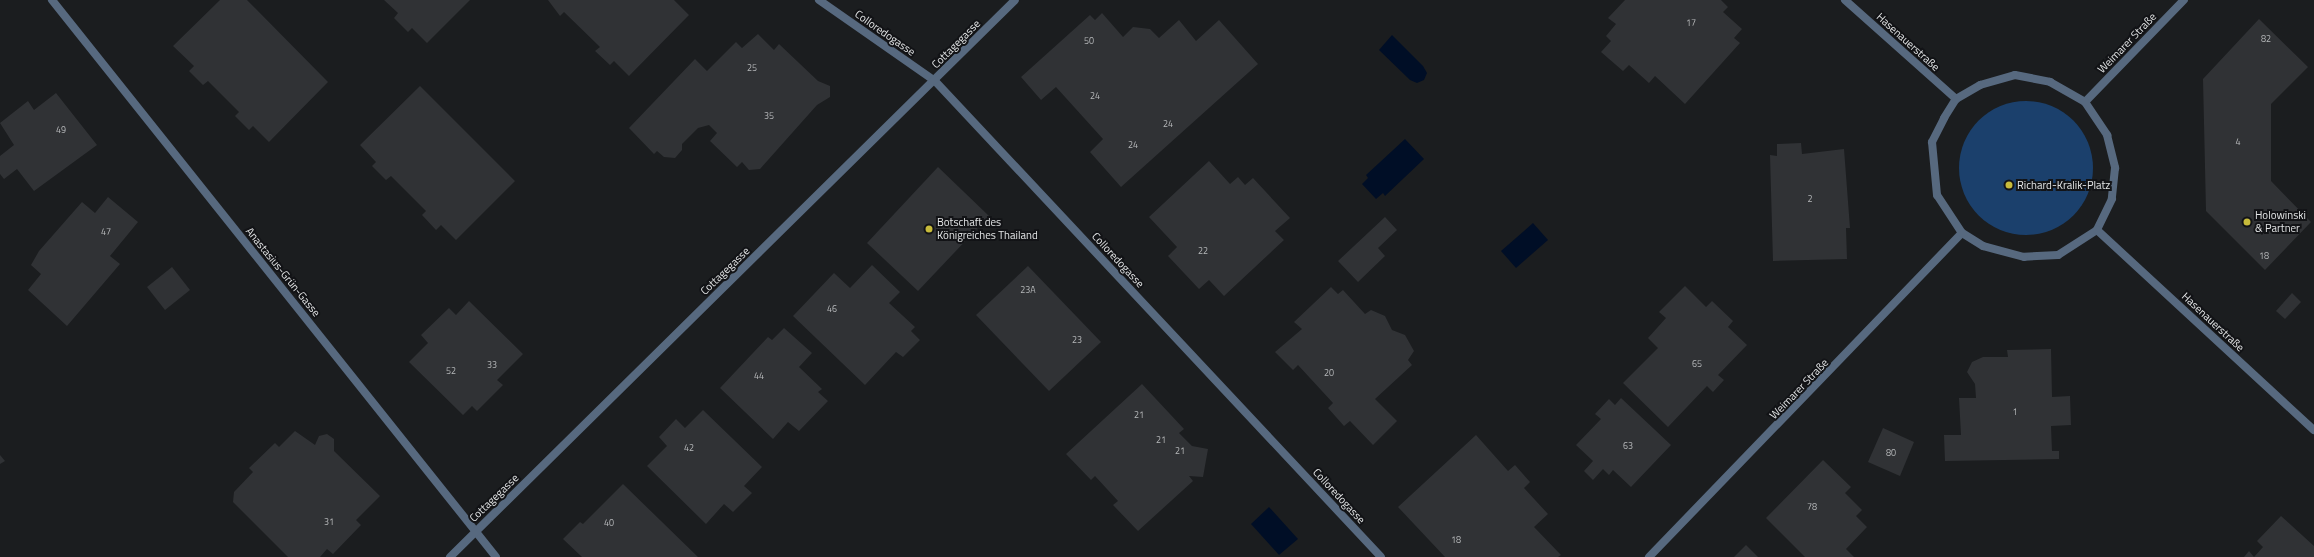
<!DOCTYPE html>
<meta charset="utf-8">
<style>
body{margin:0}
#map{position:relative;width:2314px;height:557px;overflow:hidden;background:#1b1d1f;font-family:"Titillium Web",sans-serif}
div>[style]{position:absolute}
.green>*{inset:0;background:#1b406c}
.round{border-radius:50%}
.water>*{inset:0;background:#000e26}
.building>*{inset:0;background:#303235}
.minor>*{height:8px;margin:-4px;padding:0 4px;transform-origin:4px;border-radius:4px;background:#57697f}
.tertiary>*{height:8px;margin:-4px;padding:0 4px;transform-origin:4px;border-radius:4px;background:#57697f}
.dots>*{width:11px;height:11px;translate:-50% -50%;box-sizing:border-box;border:2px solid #121316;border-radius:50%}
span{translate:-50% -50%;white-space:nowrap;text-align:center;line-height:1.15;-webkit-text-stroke:4px #121316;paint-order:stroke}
.number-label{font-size:9px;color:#b6b8ba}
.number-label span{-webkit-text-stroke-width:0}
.street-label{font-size:11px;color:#e3e5e6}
.poi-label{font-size:11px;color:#e3e5e6}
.left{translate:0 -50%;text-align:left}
</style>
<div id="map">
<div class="green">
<div class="round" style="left:1959px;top:101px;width:134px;height:134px"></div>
</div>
<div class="water">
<div style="clip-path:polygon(1392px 35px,1423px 66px,1427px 73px,1424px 80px,1417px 83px,1410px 80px,1379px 50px)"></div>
<div style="clip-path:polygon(1405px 139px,1424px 159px,1385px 196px,1383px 193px,1376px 199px,1362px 184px,1368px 178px,1366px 175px)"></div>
<div style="clip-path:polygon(1533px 223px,1548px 240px,1516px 268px,1501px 251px)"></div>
<div style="clip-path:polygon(1269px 507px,1298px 539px,1279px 555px,1251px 524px)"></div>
</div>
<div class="building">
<div style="clip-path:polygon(220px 0,247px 0,328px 82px,269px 142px,253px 126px,249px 130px,235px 116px,239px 112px,208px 81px,203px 85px,189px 71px,194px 66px,173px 46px)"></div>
<div style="clip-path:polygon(384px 0,470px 0,427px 43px,412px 28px,408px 32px,394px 18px,398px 13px)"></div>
<div style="clip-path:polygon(548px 0,674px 0,689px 15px,629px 76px,614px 61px,610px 65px,595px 51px,600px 47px,564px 12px,560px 16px)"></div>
<div style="clip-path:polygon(1625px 0,1721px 0,1728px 7px,1723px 12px,1742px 29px,1734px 38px,1740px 43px,1685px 104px,1655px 76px,1649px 83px,1629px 65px,1623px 71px,1601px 52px,1611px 41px,1606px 36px,1616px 24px,1608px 18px)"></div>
<div style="clip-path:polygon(1102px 13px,1123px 37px,1133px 27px,1150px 29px,1159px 38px,1179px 20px,1196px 41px,1219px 20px,1258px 64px,1121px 187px,1090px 152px,1103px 139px,1056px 87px,1041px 100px,1021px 77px,1090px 15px,1095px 20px)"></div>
<div style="clip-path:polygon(2259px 19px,2308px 67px,2271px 104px,2271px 181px,2311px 222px,2265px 270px,2206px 211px,2203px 79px)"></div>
<div style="clip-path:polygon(758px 34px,774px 50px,779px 44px,818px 81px,830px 86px,830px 97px,817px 105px,760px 169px,749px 170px,742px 162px,737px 167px,710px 141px,717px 133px,709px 125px,698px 128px,682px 144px,682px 150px,675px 158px,664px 157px,657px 151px,654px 154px,629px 128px,695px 59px,707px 71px,736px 42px,742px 48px)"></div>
<div style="clip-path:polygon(420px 86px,515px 181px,456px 240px,441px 225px,436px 230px,422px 215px,426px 211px,391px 176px,386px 180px,372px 166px,376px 162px,360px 145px)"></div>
<div style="clip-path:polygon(56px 93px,97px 145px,34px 191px,17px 169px,4px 179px,0 174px,0 156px,14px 145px,0 123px,28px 101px,34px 110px)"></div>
<div style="clip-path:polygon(1801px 143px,1802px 154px,1844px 149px,1850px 228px,1846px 228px,1847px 259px,1773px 261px,1770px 155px,1777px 156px,1777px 144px)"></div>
<div style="clip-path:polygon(1209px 161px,1230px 184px,1238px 177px,1245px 185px,1253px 178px,1290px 218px,1275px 231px,1284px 240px,1224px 296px,1209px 280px,1199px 289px,1168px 256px,1177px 247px,1149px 217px)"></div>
<div style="clip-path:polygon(938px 167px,989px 216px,918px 291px,867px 243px)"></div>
<div style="clip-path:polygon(108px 197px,138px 222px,110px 256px,120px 264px,67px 326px,28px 290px,41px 274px,31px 265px,39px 251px,82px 202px,95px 213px)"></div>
<div style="clip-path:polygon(1385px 217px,1397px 230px,1378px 248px,1385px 256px,1358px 282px,1338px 261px)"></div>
<div style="clip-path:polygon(872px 265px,900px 292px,889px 303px,915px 327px,911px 331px,920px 340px,903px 357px,896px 352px,865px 385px,793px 316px,834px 273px,850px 288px)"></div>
<div style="clip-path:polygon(1028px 266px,1101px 342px,1049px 391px,976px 315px)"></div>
<div style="clip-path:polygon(172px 267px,190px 290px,165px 310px,147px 287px)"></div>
<div style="clip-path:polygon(1685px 286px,1706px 307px,1712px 301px,1733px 321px,1728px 327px,1747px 345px,1718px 375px,1724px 380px,1713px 392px,1707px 386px,1668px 427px,1623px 383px,1658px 348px,1648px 338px,1666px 318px,1659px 312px)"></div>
<div style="clip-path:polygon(1331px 287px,1338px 294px,1343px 290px,1365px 314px,1371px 310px,1385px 316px,1392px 330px,1405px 335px,1414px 351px,1408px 360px,1412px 365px,1375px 399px,1397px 421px,1373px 445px,1350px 421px,1344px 426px,1328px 408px,1333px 403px,1298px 365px,1293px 370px,1275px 352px,1302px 329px,1294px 322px)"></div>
<div style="clip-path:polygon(2292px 293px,2301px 302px,2285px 319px,2276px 311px)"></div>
<div style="clip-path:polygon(469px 301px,523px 354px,497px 380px,503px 385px,477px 411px,472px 406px,463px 415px,409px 362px,428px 343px,421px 335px,449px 308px,456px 315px)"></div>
<div style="clip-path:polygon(784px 328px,812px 353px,799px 367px,822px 389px,818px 392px,828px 401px,799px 431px,788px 422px,773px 439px,720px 388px,768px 337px,772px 340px)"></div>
<div style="clip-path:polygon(2051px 349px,2052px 397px,2070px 396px,2071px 425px,2051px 426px,2052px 451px,2059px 451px,2059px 459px,1945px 461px,1944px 435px,1961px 435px,1959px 398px,1976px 398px,1975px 384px,1967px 372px,1972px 362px,1983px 357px,2008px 357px,2007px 350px)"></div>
<div style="clip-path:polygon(1142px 384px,1184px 429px,1179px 433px,1192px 446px,1208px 449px,1203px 477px,1189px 476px,1193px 481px,1138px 531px,1113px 505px,1118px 501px,1095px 476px,1091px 480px,1066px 454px)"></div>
<div style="clip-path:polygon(1621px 398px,1671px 445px,1631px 487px,1613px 470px,1609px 475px,1603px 469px,1593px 480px,1584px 471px,1593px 461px,1576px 445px,1601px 419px,1595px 414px,1609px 399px,1615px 405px)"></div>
<div style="clip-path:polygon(703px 410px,762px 467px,744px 486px,752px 493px,733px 512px,724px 504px,706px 524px,647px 466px,667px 446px,659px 437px,676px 419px,685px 428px)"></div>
<div style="clip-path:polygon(1883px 428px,1914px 442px,1900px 476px,1868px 462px)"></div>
<div style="clip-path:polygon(295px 431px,315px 445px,319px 436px,327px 434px,334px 439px,334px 451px,380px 496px,356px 520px,361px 525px,333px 554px,327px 549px,320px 557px,288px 557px,233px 502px,234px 492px,253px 472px,249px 468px,275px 443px,279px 447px)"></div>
<div style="clip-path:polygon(1476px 435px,1508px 471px,1515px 465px,1530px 482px,1524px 488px,1548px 514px,1534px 527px,1561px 555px,1558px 557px,1445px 557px,1398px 507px)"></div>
<div style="clip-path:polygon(0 455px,5px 461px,0 464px)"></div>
<div style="clip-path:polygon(1823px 460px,1851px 487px,1845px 493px,1862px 510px,1856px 516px,1867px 527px,1846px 549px,1854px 557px,1805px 557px,1766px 518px)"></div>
<div style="clip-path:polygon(623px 484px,698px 557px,582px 557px,563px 539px,580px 522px,583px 524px)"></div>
<div style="clip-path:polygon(2281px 516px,2314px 546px,2314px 557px,2244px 557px,2249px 551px,2254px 557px,2263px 547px,2257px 541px)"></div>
<div style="clip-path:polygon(1746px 545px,1758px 557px,1734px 557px)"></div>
</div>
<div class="minor">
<div style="left:52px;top:0;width:712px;rotate:51.44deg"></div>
<div style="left:819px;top:0;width:141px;rotate:34.9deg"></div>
<div style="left:935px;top:81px;width:652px;rotate:46.86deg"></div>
<div style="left:2085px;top:102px;width:142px;rotate:-45.9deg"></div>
<div style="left:450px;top:557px;width:793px;rotate:-44.59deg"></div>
<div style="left:1649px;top:557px;width:450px;rotate:-46deg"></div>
</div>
<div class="tertiary">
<div style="left:1845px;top:0;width:149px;rotate:41.7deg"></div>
<div style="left:2015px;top:75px;width:36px;rotate:11deg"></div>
<div style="left:2050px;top:82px;width:40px;rotate:29.7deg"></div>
<div style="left:2085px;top:102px;width:40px;rotate:56deg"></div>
<div style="left:2107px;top:135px;width:34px;rotate:76deg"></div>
<div style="left:2115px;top:168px;width:31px;rotate:96deg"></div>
<div style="left:2112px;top:199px;width:34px;rotate:116deg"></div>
<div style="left:2097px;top:230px;width:46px;rotate:147.3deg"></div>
<div style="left:2058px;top:255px;width:34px;rotate:177deg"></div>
<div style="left:2024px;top:257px;width:42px;rotate:-165deg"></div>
<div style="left:1983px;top:246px;width:25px;rotate:-148deg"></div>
<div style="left:1962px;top:233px;width:45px;rotate:-123.3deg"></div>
<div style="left:1937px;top:195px;width:53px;rotate:-95.4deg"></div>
<div style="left:1932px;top:142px;width:27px;rotate:-63deg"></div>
<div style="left:1944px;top:118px;width:22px;rotate:-58deg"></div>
<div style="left:1956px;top:99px;width:28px;rotate:-30deg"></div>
<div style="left:1980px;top:85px;width:36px;rotate:-16deg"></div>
<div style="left:2097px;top:230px;width:295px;rotate:42.7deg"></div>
</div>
<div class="dots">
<div style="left:2009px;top:185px;background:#c7bb3b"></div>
<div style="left:2247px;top:222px;background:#c7bb3b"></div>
<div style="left:929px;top:229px;background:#c7bb3b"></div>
</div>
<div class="number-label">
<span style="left:1691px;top:23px">17</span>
<span style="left:2266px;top:39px">82</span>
<span style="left:1089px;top:41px">50</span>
<span style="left:752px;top:68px">25</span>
<span style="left:1095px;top:96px">24</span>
<span style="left:769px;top:116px">35</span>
<span style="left:1168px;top:124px">24</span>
<span style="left:61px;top:130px">49</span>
<span style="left:2238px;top:142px">4</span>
<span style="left:1133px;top:145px">24</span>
<span style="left:1810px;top:199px">2</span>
<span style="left:106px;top:232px">47</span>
<span style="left:1203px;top:251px">22</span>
<span style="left:2264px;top:256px">18</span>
<span style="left:1028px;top:290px">23A</span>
<span style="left:832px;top:309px">46</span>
<span style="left:1077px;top:340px">23</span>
<span style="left:1697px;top:364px">65</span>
<span style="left:492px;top:365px">33</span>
<span style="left:451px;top:371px">52</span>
<span style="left:1329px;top:373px">20</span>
<span style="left:759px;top:376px">44</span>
<span style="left:2015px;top:412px">1</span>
<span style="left:1139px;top:415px">21</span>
<span style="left:1161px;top:440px">21</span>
<span style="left:1628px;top:446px">63</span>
<span style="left:689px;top:448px">42</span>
<span style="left:1180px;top:451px">21</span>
<span style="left:1891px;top:453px">80</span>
<span style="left:1812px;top:507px">78</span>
<span style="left:329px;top:522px">31</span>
<span style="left:609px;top:523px">40</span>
<span style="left:1456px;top:540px">18</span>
</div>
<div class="street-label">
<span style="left:885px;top:33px;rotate:35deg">Colloredogasse</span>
<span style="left:1908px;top:42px;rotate:42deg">Hasenauerstraße</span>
<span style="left:2127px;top:43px;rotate:-46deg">Weimarer Straße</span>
<span style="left:956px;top:44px;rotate:-45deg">Cottagegasse</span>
<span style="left:1118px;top:260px;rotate:47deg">Colloredogasse</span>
<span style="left:725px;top:271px;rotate:-44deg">Cottagegasse</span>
<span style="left:283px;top:272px;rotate:51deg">Anastasius-Grün-Gasse</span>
<span style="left:2213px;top:322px;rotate:43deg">Hasenauerstraße</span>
<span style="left:1799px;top:389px;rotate:-46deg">Weimarer Straße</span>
<span style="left:1339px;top:496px;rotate:47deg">Colloredogasse</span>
<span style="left:494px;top:498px;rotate:-44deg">Cottagegasse</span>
</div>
<div class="poi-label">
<span class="left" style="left:2017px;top:185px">Richard-Kralik-Platz</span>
<span class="left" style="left:2255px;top:222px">Holowinski<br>&amp; Partner</span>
<span class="left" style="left:937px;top:229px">Botschaft des<br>Königreiches Thailand</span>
</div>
</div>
